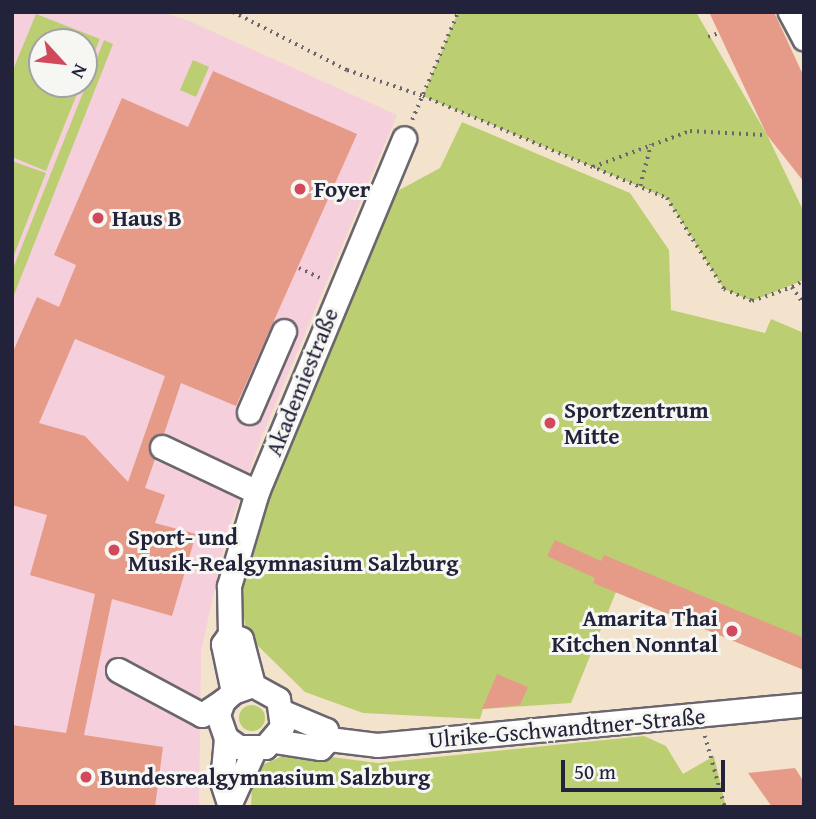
<!DOCTYPE html>
<meta charset="utf-8">
<style>
body{margin:0}
#map{position:relative;width:816px;height:819px;overflow:hidden;background:#f3e3cd;font-family:"Gentium Book Plus",serif}
div>[style]{position:absolute}
.built>*{inset:0;background:#f5cfdb}
.green>*{inset:0;background:#bbcf72}
.round{border-radius:50%}
.building>*{inset:0;background:#e69b88}
.path>*{height:3.5px;margin-top:-1.75px;transform-origin:0;background:repeating-linear-gradient(90deg,#6b666e 0 2px,transparent 0 7px)}
.roads{filter:drop-shadow(2px 0 #6b666e) drop-shadow(-2px 0 #6b666e) drop-shadow(0 2px #6b666e) drop-shadow(0 -2px #6b666e)}
.minor>*{height:23px;margin:-11.5px;padding:0 11.5px;transform-origin:11.5px;border-radius:11.5px;background:#fff}
.dots>*{width:19px;height:19px;translate:-50% -50%;box-sizing:border-box;border:4px solid #f6f6f2;border-radius:50%}
span{translate:-50% -50%;white-space:nowrap;text-align:center;line-height:1.15;-webkit-text-stroke:6px #f6f6f2;paint-order:stroke}
.poi-label{font-size:23px;color:#22223b;font-weight:700}
.left{translate:0 -50%;text-align:left}
.right{translate:-100% -50%;text-align:right}
.street-label{font-size:23px;color:#22223b}
.frame{position:absolute;inset:0;border:14px solid #22223b;pointer-events:none}
.north{position:absolute;left:28px;top:28px;width:70px;height:70px;box-sizing:border-box;background:#f6f6f2;border:2px solid #a1a1a9;border-radius:50%;rotate:117deg;font-size:19px;font-weight:700;line-height:28px;text-align:center;color:#22223b}
.north::after{content:'';display:block;margin:auto;width:24px;height:32px;background:#d1495b;clip-path:polygon(50% 0,100% 100%,50% 72%,0 100%)}
.scale{position:absolute;left:561px;top:760px;width:164px;height:32px;box-sizing:border-box;border:4px solid #22223b;border-top:0;padding-left:9px;font-size:21px;line-height:24px;white-space:nowrap;color:#22223b;-webkit-text-stroke:5px #f6f6f2;paint-order:stroke}
</style>
<div id="map">
<div class="built">
<div style="clip-path:polygon(evenodd,12px 12px,161px 12px,187px 20px,397px 115px,262px 436px,226px 536px,201px 652px,199px 807px,12px 807px,12px 12px,42px 42px,84px 42px,84px 84px,42px 84px,42px 42px)"></div>
</div>
<div class="green">
<div style="clip-path:polygon(458px 12px,696px 12px,767px 135px,804px 212px,804px 280px,752px 301px,724px 289px,667px 198px,423px 96px)"></div>
<div style="clip-path:polygon(36px 14px,100px 39px,84px 77px,84px 42px,42px 42px,42px 84px,81px 84px,46px 171px,12px 157px,12px 72px)"></div>
<div style="clip-path:polygon(104px 40px,113px 44px,12px 300px,12px 271px)"></div>
<div style="clip-path:polygon(193px 60px,209px 67px,196px 97px,180px 90px)"></div>
<div style="clip-path:polygon(462px 122px,630px 193px,669px 250px,671px 310px,765px 333px,771px 319px,804px 333px,804px 670px,616px 592px,571px 703px,483px 709px,480px 719px,363px 713px,305px 692px,247px 635px,239px 591px,266px 497px,392px 194px,440px 168px)"></div>
<div style="clip-path:polygon(12px 161px,46px 173px,12px 260px)"></div>
<div class="round" style="left:239px;top:705px;width:26px;height:26px"></div>
<div style="clip-path:polygon(644px 736px,666px 746px,683px 774px,714px 756px,726px 807px,251px 807px,252px 784px,262px 765px,292px 752px,378px 763px)"></div>
</div>
<div class="building">
<div style="clip-path:polygon(709px 12px,774px 12px,804px 77px,804px 182px,767px 135px)"></div>
<div style="clip-path:polygon(evenodd,213px 71px,357px 134px,236px 406px,181px 383px,164px 434px,149px 442px,155px 459px,145px 488px,165px 495px,155px 523px,196px 534px,172px 616px,112px 599px,84px 735px,163px 747px,155px 807px,12px 807px,12px 725px,66px 733px,95px 594px,30px 575px,47px 515px,12px 505px,12px 354px,37px 297px,59px 307px,76px 265px,54px 255px,122px 98px,188px 127px,213px 71px,75px 339px,165px 376px,128px 482px,85px 436px,39px 423px,75px 339px)"></div>
<div style="clip-path:polygon(555px 540px,601px 561px,604px 555px,804px 638px,804px 670px,593px 583px,595px 578px,547px 556px)"></div>
<div style="clip-path:polygon(497px 674px,528px 687px,520px 705px,482px 709px)"></div>
<div style="clip-path:polygon(795px 768px,804px 782px,804px 807px,772px 807px,748px 773px)"></div>
</div>
<div class="path">
<div style="left:233px;top:12px;width:128px;rotate:27deg"></div>
<div style="left:347px;top:70px;width:80px;rotate:18.9deg"></div>
<div style="left:423px;top:96px;width:264px;rotate:22.7deg"></div>
<div style="left:667px;top:198px;width:107px;rotate:57.9deg"></div>
<div style="left:724px;top:289px;width:30px;rotate:23deg"></div>
<div style="left:752px;top:301px;width:42px;rotate:-19.3deg"></div>
<div style="left:792px;top:287px;width:21px;rotate:55deg"></div>
<div style="left:708px;top:37px;width:12px;rotate:-20deg"></div>
<div style="left:412px;top:120px;width:117px;rotate:-66.9deg"></div>
<div style="left:593px;top:167px;width:103px;rotate:-20.4deg"></div>
<div style="left:690px;top:131px;width:77px;rotate:3deg"></div>
<div style="left:640px;top:186px;width:43px;rotate:-75.3deg"></div>
<div style="left:299px;top:268px;width:26px;rotate:25deg"></div>
<div style="left:792px;top:287px;width:14px;rotate:-30deg"></div>
<div style="left:705px;top:736px;width:74px;rotate:74.3deg"></div>
</div>
<div class="roads">
<div class="minor">
<div style="left:790px;top:12px;width:30px;rotate:62deg"></div>
<div style="left:249px;top:412px;width:88px;rotate:-66.6deg"></div>
<div style="left:162px;top:447px;width:105px;rotate:25.3deg"></div>
<div style="left:230px;top:634px;width:12px;rotate:24deg"></div>
<div style="left:241px;top:639px;width:48px;rotate:75.4deg"></div>
<div style="left:118px;top:670px;width:95px;rotate:28.2deg"></div>
<div style="left:202px;top:715px;width:25px;rotate:-34deg"></div>
<div style="left:233px;top:692px;width:49px;rotate:-101.8deg"></div>
<div style="left:223px;top:644px;width:12px;rotate:-55deg"></div>
<div style="left:230px;top:634px;width:48px;rotate:-91.2deg"></div>
<div style="left:229px;top:586px;width:98px;rotate:-73.4deg"></div>
<div style="left:257px;top:492px;width:383px;rotate:-67.4deg"></div>
<div style="left:281px;top:711px;width:49px;rotate:22.9deg"></div>
<div style="left:326px;top:730px;width:9px;rotate:72deg"></div>
<div style="left:226px;top:738px;width:16px;rotate:35deg"></div>
<div style="left:239px;top:747px;width:26px"></div>
<div style="left:265px;top:747px;width:26px;rotate:-50deg"></div>
<div style="left:282px;top:727px;width:28px;rotate:-98deg"></div>
<div style="left:278px;top:699px;width:29px;rotate:-151deg"></div>
<div style="left:253px;top:685px;width:21px;rotate:161deg"></div>
<div style="left:233px;top:692px;width:13px;rotate:138deg"></div>
<div style="left:223px;top:701px;width:15px;rotate:110deg"></div>
<div style="left:218px;top:715px;width:24px;rotate:71deg"></div>
<div style="left:226px;top:738px;width:44px;rotate:95.2deg"></div>
<div style="left:222px;top:782px;width:26px;rotate:72deg"></div>
<div style="left:329px;top:739px;width:48px;rotate:7.1deg"></div>
<div style="left:377px;top:745px;width:429px;rotate:-5.4deg"></div>
<div style="left:274px;top:741px;width:47px;rotate:8.7deg"></div>
<div style="left:320px;top:748px;width:13px;rotate:-45deg"></div>
<div style="left:230px;top:803px;width:58px;rotate:-65.6deg"></div>
</div>
</div>
<div class="dots">
<div style="left:300px;top:189px;background:#d1495b"></div>
<div style="left:98px;top:218px;background:#d1495b"></div>
<div style="left:550px;top:423px;background:#d1495b"></div>
<div style="left:114px;top:550px;background:#d1495b"></div>
<div style="left:732px;top:631px;background:#d1495b"></div>
<div style="left:86px;top:777px;background:#d1495b"></div>
</div>
<div class="poi-label">
<span class="left" style="left:314px;top:189px">Foyer</span>
<span class="left" style="left:112px;top:218px">Haus B</span>
<span class="left" style="left:564px;top:423px">Sportzentrum<br>Mitte</span>
<span class="left" style="left:128px;top:550px">Sport- und<br>Musik-Realgymnasium Salzburg</span>
<span class="right" style="left:718px;top:631px">Amarita Thai<br>Kitchen Nonntal</span>
<span class="left" style="left:100px;top:777px">Bundesrealgymnasium Salzburg</span>
</div>
<div class="street-label">
<span style="left:302px;top:382px;rotate:-68deg">Akademiestraße</span>
<span style="left:567px;top:728px;rotate:-5deg">Ulrike-Gschwandtner-Straße</span>
</div>
<div class="frame"></div>
<div class="north">N</div>
<div class="scale">50 m</div>
</div>
